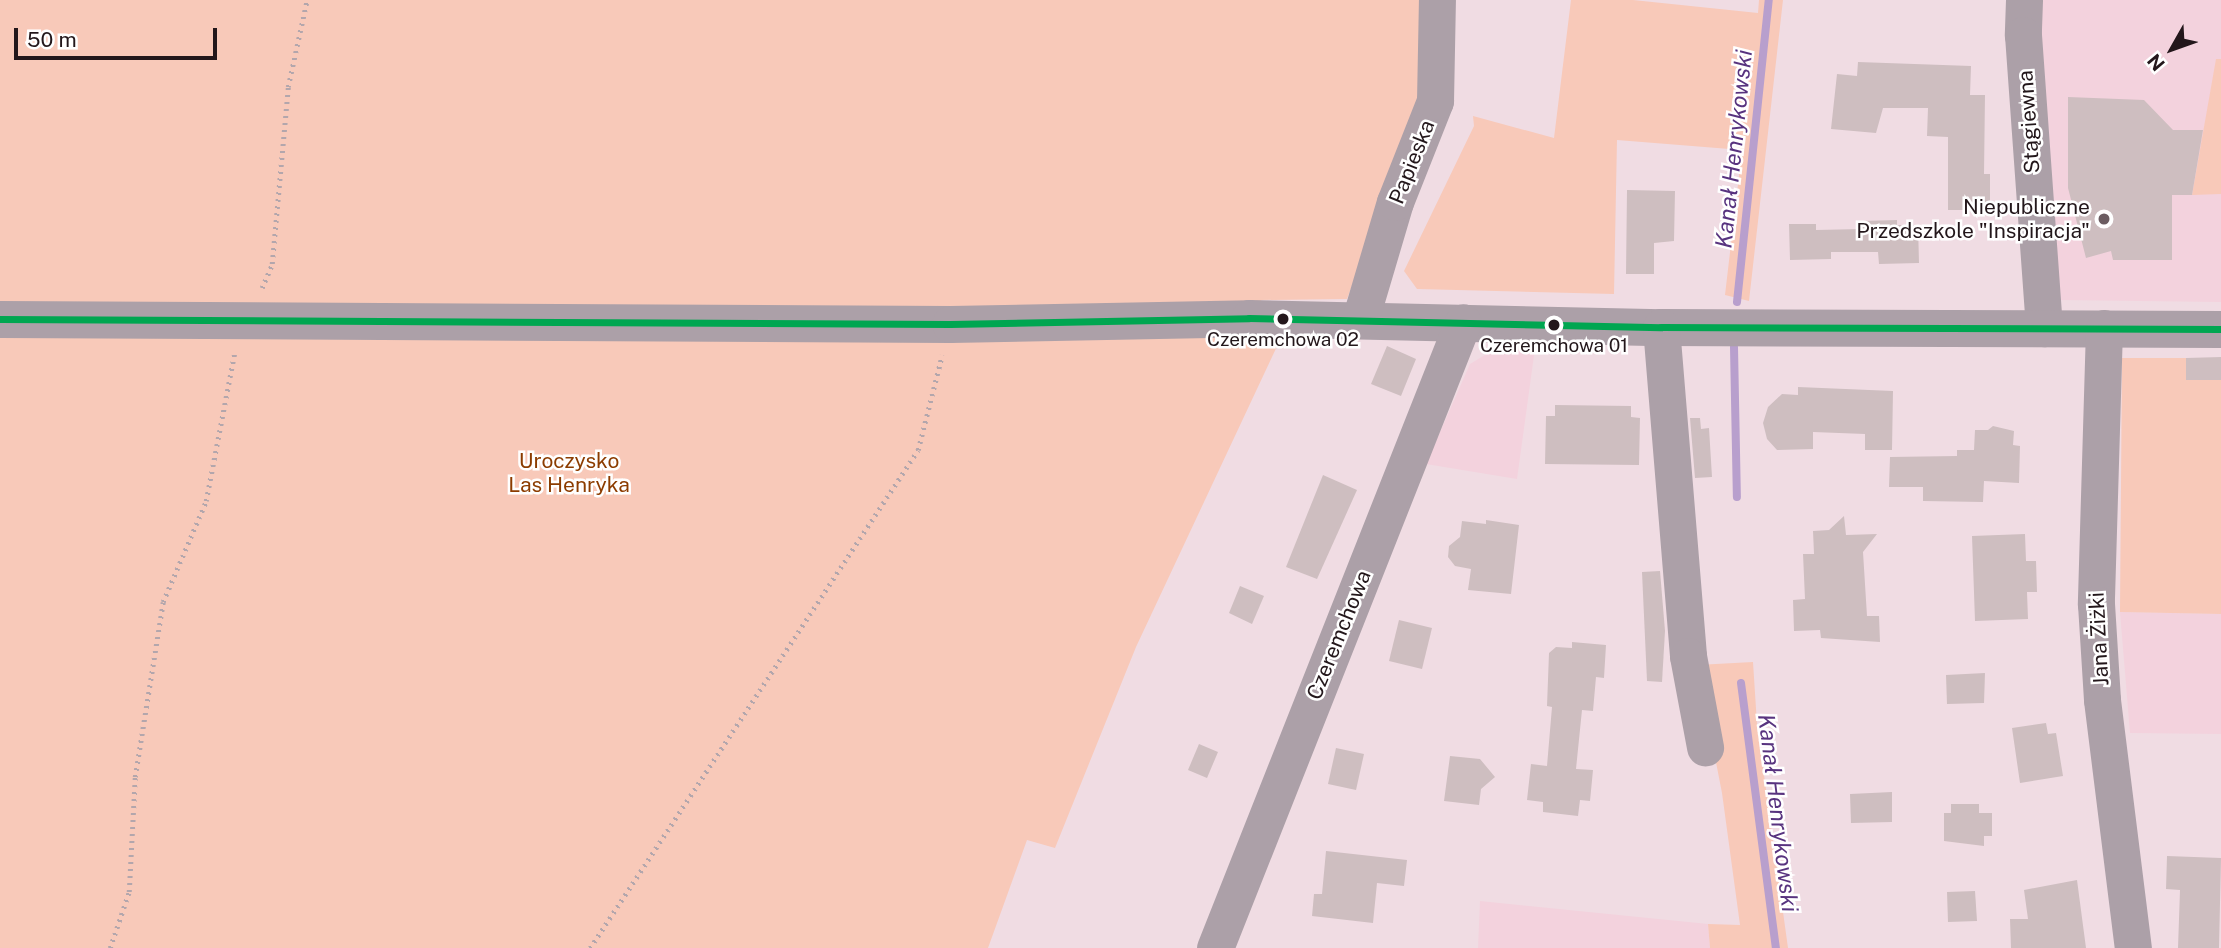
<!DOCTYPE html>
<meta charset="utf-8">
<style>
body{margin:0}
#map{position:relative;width:2221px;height:948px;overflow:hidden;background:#f0dce3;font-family:"Public Sans",sans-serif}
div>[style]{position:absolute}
.built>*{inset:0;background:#f3d2dd}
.green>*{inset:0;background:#f8c9b9}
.stream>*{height:8px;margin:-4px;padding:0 4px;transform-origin:4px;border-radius:4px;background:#b89fcd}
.building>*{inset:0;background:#cebec0}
.path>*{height:4.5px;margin-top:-2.25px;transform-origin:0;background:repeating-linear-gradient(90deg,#b3a6ac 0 2px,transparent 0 7px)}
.minor>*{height:37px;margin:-18.5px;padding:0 18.5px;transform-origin:18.5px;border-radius:18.5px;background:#aca0a8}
.bus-1>*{height:7px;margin:-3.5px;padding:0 3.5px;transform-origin:3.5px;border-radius:3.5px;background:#00a651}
.dots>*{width:19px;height:19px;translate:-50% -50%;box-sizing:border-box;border:4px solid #fff;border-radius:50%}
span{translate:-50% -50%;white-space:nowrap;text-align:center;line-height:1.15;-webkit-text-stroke:5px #fff;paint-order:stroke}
.bus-label{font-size:19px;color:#23171b}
.street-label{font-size:21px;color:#23171b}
.poi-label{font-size:21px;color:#23171b}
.right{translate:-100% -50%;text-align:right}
.park-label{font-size:21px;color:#8c3c00}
.water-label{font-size:23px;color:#58337f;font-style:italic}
.north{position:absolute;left:2137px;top:14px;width:70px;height:70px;-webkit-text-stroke:5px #fff;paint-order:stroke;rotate:230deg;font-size:19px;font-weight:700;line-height:28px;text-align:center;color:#23171b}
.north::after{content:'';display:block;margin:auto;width:24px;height:32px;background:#23171b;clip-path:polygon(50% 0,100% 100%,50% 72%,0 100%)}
.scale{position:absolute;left:14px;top:28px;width:203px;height:32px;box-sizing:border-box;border:4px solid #23171b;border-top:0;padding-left:9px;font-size:21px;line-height:24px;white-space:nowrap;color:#23171b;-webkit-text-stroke:5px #fff;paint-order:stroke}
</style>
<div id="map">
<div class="built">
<div style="clip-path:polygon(2039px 0,2221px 0,2221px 302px,2059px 300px)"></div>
<div style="clip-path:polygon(1508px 341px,1536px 341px,1517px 479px,1426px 464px,1470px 364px)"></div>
<div style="clip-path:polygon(2120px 612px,2221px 614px,2221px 734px,2130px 733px)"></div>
<div style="clip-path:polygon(1480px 901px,1708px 924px,1710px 948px,1478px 948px)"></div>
</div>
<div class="green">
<div style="clip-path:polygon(0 0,1422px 0,1420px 102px,1347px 299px,1261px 300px,1280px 340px,1136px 647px,1055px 848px,1027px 840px,988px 948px,0 948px)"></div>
<div style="clip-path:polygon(1571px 0,1633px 0,1758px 13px,1759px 0,1783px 0,1749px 301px,1725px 295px,1742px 150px,1617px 140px,1614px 294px,1417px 289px,1404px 271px,1474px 126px,1473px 116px,1554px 138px)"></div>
<div style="clip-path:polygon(2216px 59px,2221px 59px,2221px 194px,2192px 195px)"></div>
<div style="clip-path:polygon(2122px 358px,2186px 358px,2186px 380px,2221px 380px,2221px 614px,2120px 612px)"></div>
<div style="clip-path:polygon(1753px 662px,1757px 724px,1788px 948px,1710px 948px,1708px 924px,1740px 925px,1722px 793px,1697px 665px)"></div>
</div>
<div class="stream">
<div style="left:1737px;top:302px;width:304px;rotate:-84deg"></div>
<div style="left:1734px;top:347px;width:150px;rotate:88.9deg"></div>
<div style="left:1741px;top:683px;width:267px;rotate:82.5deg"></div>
</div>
<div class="building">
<div style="clip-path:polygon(1858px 62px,1971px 66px,1970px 95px,1985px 95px,1984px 174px,1990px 174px,1990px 210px,1948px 210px,1948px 137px,1927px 136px,1928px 108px,1883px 108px,1876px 133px,1831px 129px,1837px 74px,1857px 76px)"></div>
<div style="clip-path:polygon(2068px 97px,2144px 100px,2173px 130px,2203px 130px,2192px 195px,2172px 195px,2172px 260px,2113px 260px,2111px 251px,2086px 258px,2068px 188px)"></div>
<div style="clip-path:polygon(1627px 190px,1675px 191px,1674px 241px,1654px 243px,1654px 274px,1626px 274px)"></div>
<div style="clip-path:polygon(1897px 220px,1897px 225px,1918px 225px,1919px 263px,1879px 264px,1878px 252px,1831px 252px,1831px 259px,1790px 260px,1789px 224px,1816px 224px,1816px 230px,1862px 229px,1862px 221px)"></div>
<div style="clip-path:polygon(1387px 346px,1416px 359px,1401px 396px,1371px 384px)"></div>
<div style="clip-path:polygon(2221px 357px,2221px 380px,2186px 380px,2186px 358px)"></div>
<div style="clip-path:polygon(1798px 387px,1893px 391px,1892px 450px,1865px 450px,1865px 434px,1813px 432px,1813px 449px,1777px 450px,1767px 439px,1763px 423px,1768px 407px,1782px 394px,1798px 395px)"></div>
<div style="clip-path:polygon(1555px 405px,1631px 406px,1631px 417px,1640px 418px,1639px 465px,1545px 464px,1546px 416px,1555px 416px)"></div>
<div style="clip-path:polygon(1690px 418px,1700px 418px,1701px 429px,1709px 428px,1712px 477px,1695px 478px)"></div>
<div style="clip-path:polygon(1993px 426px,2014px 431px,2013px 445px,2020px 446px,2019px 483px,1984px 481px,1983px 502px,1923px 501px,1923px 487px,1889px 487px,1890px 457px,1957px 456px,1957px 450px,1974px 450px,1975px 430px,1988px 430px)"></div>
<div style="clip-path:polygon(1323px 475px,1357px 490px,1317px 579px,1286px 567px)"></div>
<div style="clip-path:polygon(1844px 516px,1846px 535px,1877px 534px,1863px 552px,1867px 616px,1879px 616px,1880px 642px,1821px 638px,1820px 630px,1794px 631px,1793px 600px,1805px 599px,1803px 554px,1814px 554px,1813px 531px,1829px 530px)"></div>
<div style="clip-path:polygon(1486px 520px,1519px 525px,1511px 594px,1468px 590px,1471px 569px,1455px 566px,1448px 557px,1449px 546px,1460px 537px,1462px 521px,1486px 524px)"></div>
<div style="clip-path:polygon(2025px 534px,2026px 561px,2036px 561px,2037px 592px,2027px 592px,2028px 619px,1975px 621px,1972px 536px)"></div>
<div style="clip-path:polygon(1660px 571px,1665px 631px,1662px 682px,1647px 681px,1642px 572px)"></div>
<div style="clip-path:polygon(1240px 586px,1264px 596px,1252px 624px,1229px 613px)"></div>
<div style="clip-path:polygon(1399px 620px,1432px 628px,1422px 669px,1389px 661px)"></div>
<div style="clip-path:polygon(1572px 642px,1606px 645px,1604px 678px,1596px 677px,1593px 711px,1582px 710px,1576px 769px,1593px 770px,1590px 801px,1580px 800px,1578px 816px,1543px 812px,1543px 802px,1527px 800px,1531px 764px,1547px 766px,1552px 707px,1547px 706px,1549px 653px,1556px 647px,1572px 648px)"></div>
<div style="clip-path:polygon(1985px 673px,1984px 703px,1947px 704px,1946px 675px)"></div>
<div style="clip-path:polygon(2046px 723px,2048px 734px,2056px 733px,2063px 776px,2020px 783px,2012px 728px)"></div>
<div style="clip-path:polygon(1199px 744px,1218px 752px,1207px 778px,1188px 770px)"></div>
<div style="clip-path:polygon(1336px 748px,1364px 754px,1356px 790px,1328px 784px)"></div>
<div style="clip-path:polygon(1450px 756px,1480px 759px,1495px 777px,1481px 789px,1479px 805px,1444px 801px)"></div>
<div style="clip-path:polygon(1892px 792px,1892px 822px,1851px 823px,1850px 794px)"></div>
<div style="clip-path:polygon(1951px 804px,1979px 804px,1979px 813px,1992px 813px,1992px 836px,1984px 836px,1984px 846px,1944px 841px,1944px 813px,1951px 813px)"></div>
<div style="clip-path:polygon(1326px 851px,1407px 860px,1404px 886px,1377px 883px,1373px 923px,1312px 916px,1314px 894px,1322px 894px)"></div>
<div style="clip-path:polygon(2167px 856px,2221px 858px,2219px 948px,2178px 948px,2180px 890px,2166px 889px)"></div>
<div style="clip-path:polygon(2077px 880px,2086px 948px,2011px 948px,2010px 919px,2028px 919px,2024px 890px)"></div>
<div style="clip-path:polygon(1975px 891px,1977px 921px,1948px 922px,1947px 892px)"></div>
</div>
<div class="path">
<div style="left:262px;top:288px;width:26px;rotate:-67deg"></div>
<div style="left:272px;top:264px;width:178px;rotate:-84.8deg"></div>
<div style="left:288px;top:87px;width:89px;rotate:-77.7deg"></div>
<div style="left:110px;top:948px;width:59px;rotate:-71.3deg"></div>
<div style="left:129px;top:892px;width:115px;rotate:-87deg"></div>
<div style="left:135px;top:777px;width:177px;rotate:-80.9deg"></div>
<div style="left:163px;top:602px;width:110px;rotate:-66.9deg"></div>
<div style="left:206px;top:501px;width:153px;rotate:-79.1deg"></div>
<div style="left:590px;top:948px;width:596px;rotate:-56.63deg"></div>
<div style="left:918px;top:450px;width:98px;rotate:-75.8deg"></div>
</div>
<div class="minor">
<div style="left:2024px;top:0;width:35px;rotate:92deg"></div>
<div style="left:2023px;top:35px;width:294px;rotate:85.9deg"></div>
<div style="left:0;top:319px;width:950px;rotate:0.3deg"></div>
<div style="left:950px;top:324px;width:299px;rotate:-1.1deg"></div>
<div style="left:1249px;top:318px;width:412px;rotate:1.3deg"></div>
<div style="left:1661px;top:327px;width:560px;rotate:0.2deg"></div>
<div style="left:1360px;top:320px;width:123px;rotate:-73.5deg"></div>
<div style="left:1395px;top:202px;width:109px;rotate:-68.4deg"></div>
<div style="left:1435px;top:101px;width:101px;rotate:-88.9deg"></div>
<div style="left:1661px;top:327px;width:330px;rotate:85.3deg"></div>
<div style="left:1688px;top:656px;width:93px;rotate:79.4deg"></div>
<div style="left:2104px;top:328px;width:276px;rotate:91.7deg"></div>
<div style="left:2096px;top:604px;width:96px;rotate:86.4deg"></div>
<div style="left:2102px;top:700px;width:250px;rotate:82.9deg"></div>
<div style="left:1215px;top:948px;width:673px;rotate:-68.39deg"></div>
</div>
<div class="bus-1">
<div style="left:0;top:319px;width:950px;rotate:0.3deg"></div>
<div style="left:950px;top:324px;width:299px;rotate:-1.1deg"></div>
<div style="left:1249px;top:318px;width:412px;rotate:1.3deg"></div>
<div style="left:1661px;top:327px;width:560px;rotate:0.2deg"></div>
</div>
<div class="dots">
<div style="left:2104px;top:219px;background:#6b5c61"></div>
<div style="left:1283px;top:319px;background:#23171b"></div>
<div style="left:1554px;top:325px;background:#23171b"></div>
</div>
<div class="bus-label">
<span style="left:1283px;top:340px">Czeremchowa 02</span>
<span style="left:1554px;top:346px">Czeremchowa 01</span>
</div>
<div class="street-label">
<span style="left:2029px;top:122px;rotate:-94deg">Stągiewna</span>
<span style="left:1412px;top:162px;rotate:-68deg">Papieska</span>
<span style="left:1339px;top:635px;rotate:-68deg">Czeremchowa</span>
<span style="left:2099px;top:639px;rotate:-93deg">Jana Żiżki</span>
</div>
<div class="poi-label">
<span class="right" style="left:2090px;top:219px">Niepubliczne<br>Przedszkole "Inspiracja"</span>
</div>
<div class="park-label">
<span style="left:569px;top:473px">Uroczysko<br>Las Henryka</span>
</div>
<div class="water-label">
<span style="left:1734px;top:149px;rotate:-84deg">Kanał Henrykowski</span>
<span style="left:1778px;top:813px;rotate:83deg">Kanał Henrykowski</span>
</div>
<div class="north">N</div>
<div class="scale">50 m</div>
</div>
